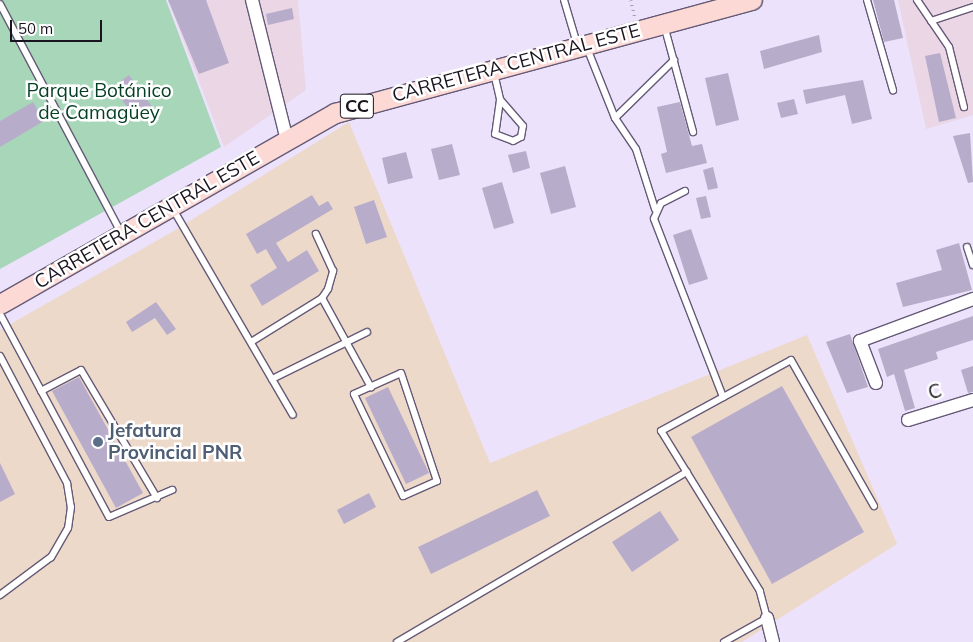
<!DOCTYPE html>
<meta charset="utf-8">
<style>
body{margin:0}
#map{position:relative;width:973px;height:642px;overflow:hidden;background:#ece2fc;font-family:Mulish,sans-serif}
div>[style]{position:absolute}
.commercial>*{inset:0;background:#edd9ca}
.industrial>*{inset:0;background:#ebd6e6}
.green>*{inset:0;background:#a8d6b9}
.building>*{inset:0;background:#b8accb}
.path>*{height:2.5px;margin-top:-1.25px;transform-origin:0;background:repeating-linear-gradient(90deg,#a59db2 0 1px,transparent 0 5px)}
.roads{filter:drop-shadow(1px 0 #655a76) drop-shadow(-1px 0 #655a76) drop-shadow(0 1px #655a76) drop-shadow(0 -1px #655a76)}
.lane>*{height:6px;margin:-3px;padding:0 3px;transform-origin:3px;border-radius:3px;background:#fff}
.street>*{height:12px;margin:-6px;padding:0 6px;transform-origin:6px;border-radius:6px;background:#fff}
.primary>*{height:19px;margin:-9.5px;padding:0 9.5px;transform-origin:9.5px;border-radius:9.5px;background:#fcd9d5}
.dots>*{width:14px;height:14px;translate:-50% -50%;box-sizing:border-box;border:2px solid #fff;border-radius:50%}
span{translate:-50% -50%;white-space:nowrap;text-align:center;line-height:1.15;-webkit-text-stroke:5px #fff;paint-order:stroke}
.shield-label span{padding:1px 4px;background:#fff;border:1px solid;border-radius:4px;-webkit-text-stroke-width:0}
.shield-label{font-size:18px;color:#19141f;font-weight:700}
.street-label{font-size:19px;color:#19141f}
.park-label{font-size:19px;color:#043f24}
.service-label{font-size:19px;color:#4e5e75;font-weight:700}
.left{translate:0 -50%;text-align:left}
.scale{position:absolute;left:10px;top:20px;width:92px;height:22px;box-sizing:border-box;border:2px solid #19141f;border-top:0;padding-left:6px;font-size:15px;line-height:18px;white-space:nowrap;color:#19141f;-webkit-text-stroke:4px #fff;paint-order:stroke}
</style>
<div id="map">
<div class="commercial">
<div style="clip-path:polygon(349px 122px,490px 463px,807px 335px,897px 544px,742px 642px,0 642px,0 330px,172px 232px)"></div>
</div>
<div class="industrial">
<div style="clip-path:polygon(168px 0,298px 0,306px 90px,224px 147px)"></div>
<div style="clip-path:polygon(898px 0,973px 0,973px 115px,926px 129px)"></div>
</div>
<div class="green">
<div style="clip-path:polygon(0 0,166px 0,221px 147px,0 269px)"></div>
</div>
<div class="building">
<div style="clip-path:polygon(168px 0,206px 0,229px 63px,199px 74px)"></div>
<div style="clip-path:polygon(873px 0,894px 0,903px 38px,884px 42px)"></div>
<div style="clip-path:polygon(292px 8px,294px 19px,268px 25px,266px 14px)"></div>
<div style="clip-path:polygon(819px 35px,822px 52px,764px 69px,760px 51px)"></div>
<div style="clip-path:polygon(940px 53px,956px 118px,939px 122px,925px 56px)"></div>
<div style="clip-path:polygon(728px 73px,739px 120px,716px 126px,705px 78px)"></div>
<div style="clip-path:polygon(129px 75px,153px 108px,136px 120px,113px 87px)"></div>
<div style="clip-path:polygon(863px 80px,872px 119px,852px 124px,845px 95px,806px 104px,803px 90px)"></div>
<div style="clip-path:polygon(794px 99px,798px 114px,781px 118px,777px 103px)"></div>
<div style="clip-path:polygon(33px 102px,44px 121px,0 147px,0 121px)"></div>
<div style="clip-path:polygon(680px 102px,692px 146px,702px 144px,707px 163px,666px 173px,661px 154px,667px 152px,657px 107px)"></div>
<div style="clip-path:polygon(970px 133px,973px 182px,968px 183px,953px 136px)"></div>
<div style="clip-path:polygon(452px 144px,460px 175px,439px 180px,431px 149px)"></div>
<div style="clip-path:polygon(526px 151px,530px 168px,513px 173px,508px 155px)"></div>
<div style="clip-path:polygon(406px 152px,413px 178px,388px 184px,382px 158px)"></div>
<div style="clip-path:polygon(565px 166px,576px 207px,551px 214px,540px 173px)"></div>
<div style="clip-path:polygon(713px 167px,718px 188px,708px 190px,703px 170px)"></div>
<div style="clip-path:polygon(502px 182px,514px 223px,494px 229px,482px 188px)"></div>
<div style="clip-path:polygon(312px 195px,319px 206px,328px 201px,333px 209px,276px 243px,288px 262px,307px 250px,319px 271px,262px 306px,250px 285px,277px 268px,266px 249px,257px 254px,246px 234px)"></div>
<div style="clip-path:polygon(706px 196px,711px 217px,701px 219px,696px 198px)"></div>
<div style="clip-path:polygon(374px 200px,387px 237px,366px 244px,354px 207px)"></div>
<div style="clip-path:polygon(691px 229px,708px 279px,689px 285px,673px 235px)"></div>
<div style="clip-path:polygon(959px 243px,972px 290px,903px 307px,896px 283px,942px 270px,936px 250px)"></div>
<div style="clip-path:polygon(156px 302px,176px 329px,167px 335px,155px 318px,132px 332px,126px 322px)"></div>
<div style="clip-path:polygon(973px 316px,973px 340px,936px 352px,938px 359px,904px 370px,915px 408px,905px 411px,894px 374px,887px 377px,878px 349px)"></div>
<div style="clip-path:polygon(850px 334px,868px 387px,847px 393px,826px 342px)"></div>
<div style="clip-path:polygon(973px 366px,973px 392px,968px 393px,961px 370px)"></div>
<div style="clip-path:polygon(79px 377px,143px 493px,116px 508px,52px 391px)"></div>
<div style="clip-path:polygon(782px 386px,864px 532px,772px 584px,691px 437px)"></div>
<div style="clip-path:polygon(388px 387px,429px 473px,406px 484px,365px 398px)"></div>
<div style="clip-path:polygon(0 463px,15px 494px,0 502px)"></div>
<div style="clip-path:polygon(537px 490px,550px 516px,431px 574px,418px 547px)"></div>
<div style="clip-path:polygon(369px 493px,376px 507px,344px 524px,337px 510px)"></div>
<div style="clip-path:polygon(660px 511px,679px 540px,632px 572px,612px 542px)"></div>
</div>
<div class="path">
<div style="left:631px;top:0;width:17px;rotate:77deg"></div>
</div>
<div class="roads">
<div class="lane">
<div style="left:564px;top:0;width:46px;rotate:73.5deg"></div>
<div style="left:867px;top:0;width:94px;rotate:73.9deg"></div>
<div style="left:917px;top:0;width:57px;rotate:55.8deg"></div>
<div style="left:949px;top:47px;width:62px;rotate:76deg"></div>
<div style="left:0;top:4px;width:259px;rotate:62.1deg"></div>
<div style="left:931px;top:21px;width:44px;rotate:-18.4deg"></div>
<div style="left:664px;top:25px;width:111px;rotate:74.8deg"></div>
<div style="left:587px;top:48px;width:75px;rotate:68.2deg"></div>
<div style="left:615px;top:118px;width:37px;rotate:56deg"></div>
<div style="left:636px;top:149px;width:63px;rotate:72.4deg"></div>
<div style="left:494px;top:73px;width:28px;rotate:77deg"></div>
<div style="left:500px;top:100px;width:34px;rotate:98deg"></div>
<div style="left:495px;top:134px;width:19px;rotate:21deg"></div>
<div style="left:513px;top:141px;width:9px;rotate:-27deg"></div>
<div style="left:521px;top:137px;width:11px;rotate:-80deg"></div>
<div style="left:523px;top:126px;width:35px;rotate:-131deg"></div>
<div style="left:615px;top:118px;width:83px;rotate:-44.5deg"></div>
<div style="left:685px;top:191px;width:27px;rotate:153deg"></div>
<div style="left:661px;top:203px;width:17px;rotate:114deg"></div>
<div style="left:654px;top:219px;width:191px;rotate:68.8deg"></div>
<div style="left:173px;top:209px;width:238px;rotate:59.8deg"></div>
<div style="left:967px;top:247px;width:19px;rotate:72deg"></div>
<div style="left:322px;top:298px;width:102px;rotate:61.2deg"></div>
<div style="left:0;top:314px;width:230px;rotate:61.8deg"></div>
<div style="left:109px;top:517px;width:69px;rotate:-23.2deg"></div>
<div style="left:251px;top:342px;width:84px;rotate:-31.8deg"></div>
<div style="left:322px;top:298px;width:11px;rotate:-56deg"></div>
<div style="left:328px;top:289px;width:19px;rotate:-74deg"></div>
<div style="left:333px;top:271px;width:41px;rotate:-114.7deg"></div>
<div style="left:0;top:356px;width:144px;rotate:62.2deg"></div>
<div style="left:67px;top:483px;width:24px;rotate:81deg"></div>
<div style="left:71px;top:507px;width:21px;rotate:98deg"></div>
<div style="left:68px;top:528px;width:34px;rotate:120deg"></div>
<div style="left:51px;top:557px;width:64px;rotate:143.3deg"></div>
<div style="left:401px;top:373px;width:114px;rotate:71.6deg"></div>
<div style="left:437px;top:481px;width:37px;rotate:156deg"></div>
<div style="left:403px;top:496px;width:113px;rotate:-115.7deg"></div>
<div style="left:354px;top:394px;width:51px;rotate:-24.1deg"></div>
<div style="left:272px;top:379px;width:106px;rotate:-26.3deg"></div>
<div style="left:41px;top:391px;width:45px;rotate:-27.7deg"></div>
<div style="left:81px;top:370px;width:149px;rotate:59.3deg"></div>
<div style="left:397px;top:642px;width:336px;rotate:-30.4deg"></div>
<div style="left:724px;top:642px;width:49px;rotate:-29.2deg"></div>
<div style="left:767px;top:618px;width:28px;rotate:-105deg"></div>
<div style="left:760px;top:591px;width:188px;rotate:-121.7deg"></div>
<div style="left:661px;top:431px;width:148px;rotate:-28.6deg"></div>
<div style="left:791px;top:360px;width:168px;rotate:60.4deg"></div>
</div>
<div class="street">
<div style="left:252px;top:0;width:144px;rotate:76deg"></div>
<div style="left:876px;top:383px;width:45px;rotate:-110.9deg"></div>
<div style="left:860px;top:341px;width:121px;rotate:-20.4deg"></div>
<div style="left:908px;top:420px;width:68px;rotate:-17.1deg"></div>
<div style="left:767px;top:618px;width:25px;rotate:76deg"></div>
</div>
<div class="primary">
<div style="left:0;top:304px;width:386px;rotate:-29.7deg"></div>
<div style="left:335px;top:113px;width:432px;rotate:-15.2deg"></div>
</div>
</div>
<div class="dots">
<div style="left:98px;top:442px;background:#5c6f8a"></div>
</div>
<div class="shield-label">
<span style="left:357px;top:106px">CC</span>
</div>
<div class="street-label">
<span style="left:516px;top:63px;rotate:-15deg">CARRETERA CENTRAL ESTE</span>
<span style="left:147px;top:220px;rotate:-30deg">CARRETERA CENTRAL ESTE</span>
<span style="left:935px;top:392px;rotate:-17deg">C</span>
</div>
<div class="park-label">
<span style="left:99px;top:102px">Parque Botánico<br>de Camagüey</span>
</div>
<div class="service-label">
<span class="left" style="left:108px;top:442px">Jefatura<br>Provincial PNR</span>
</div>
<div class="scale">50 m</div>
</div>
